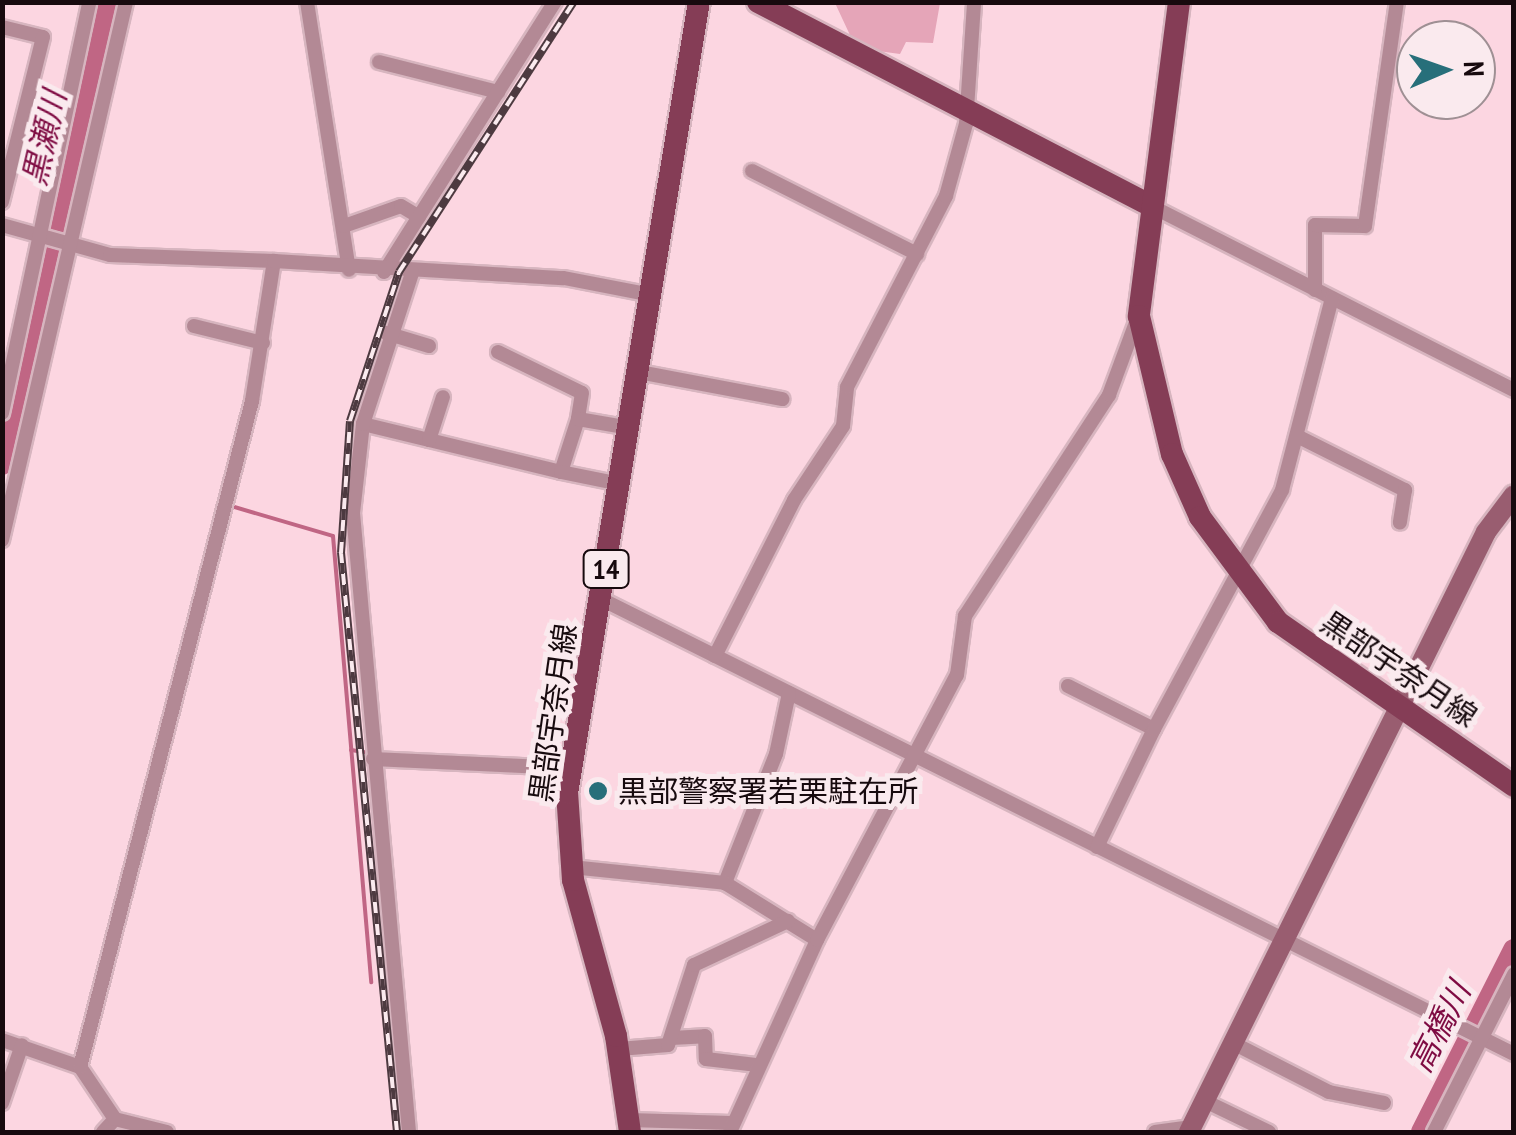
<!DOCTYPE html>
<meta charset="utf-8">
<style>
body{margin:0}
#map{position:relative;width:1516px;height:1135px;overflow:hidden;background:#fcd6e1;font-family:"PT Sans Narrow","Noto Sans JP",sans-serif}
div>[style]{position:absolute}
.green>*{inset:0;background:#e5a5b8}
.stream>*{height:4px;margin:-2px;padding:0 2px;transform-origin:2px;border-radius:2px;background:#c06684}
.river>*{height:22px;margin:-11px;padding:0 11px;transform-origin:11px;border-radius:11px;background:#c06684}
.roads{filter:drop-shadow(2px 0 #d7b5bf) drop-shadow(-2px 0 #d7b5bf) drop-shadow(0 2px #d7b5bf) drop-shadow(0 -2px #d7b5bf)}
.street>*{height:14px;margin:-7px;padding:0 7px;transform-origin:7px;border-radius:7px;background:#b38995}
.secondary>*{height:20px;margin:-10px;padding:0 10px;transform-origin:10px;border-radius:10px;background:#995d70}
.primary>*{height:22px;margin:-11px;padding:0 11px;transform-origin:11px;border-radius:11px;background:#853d56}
.rail>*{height:8px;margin-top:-4px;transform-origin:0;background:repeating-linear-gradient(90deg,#faeaee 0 11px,#4d3a40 0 22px);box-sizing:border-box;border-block:2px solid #4d3a40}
.dots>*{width:28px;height:28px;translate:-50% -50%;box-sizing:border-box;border:5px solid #faeaee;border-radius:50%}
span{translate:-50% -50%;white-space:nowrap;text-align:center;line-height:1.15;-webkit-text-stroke:10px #faeaee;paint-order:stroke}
.shield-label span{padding:2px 8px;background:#faeaee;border:2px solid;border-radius:8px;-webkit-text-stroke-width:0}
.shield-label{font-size:28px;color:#170a0e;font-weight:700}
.street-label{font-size:30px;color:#170a0e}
.poi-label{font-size:30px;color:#170a0e}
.left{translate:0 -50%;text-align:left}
.water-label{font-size:32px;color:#7f0c43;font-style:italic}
.frame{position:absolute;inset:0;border:5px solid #170a0e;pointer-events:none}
.north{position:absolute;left:1396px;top:20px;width:100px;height:100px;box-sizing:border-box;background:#faeaee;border:2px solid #9f9094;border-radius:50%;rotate:88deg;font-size:28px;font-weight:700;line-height:40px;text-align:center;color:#170a0e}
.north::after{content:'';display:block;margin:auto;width:35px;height:45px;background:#276f7a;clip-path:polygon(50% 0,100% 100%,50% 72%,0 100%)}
</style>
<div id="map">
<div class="green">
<div style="clip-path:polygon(835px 3px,940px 3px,933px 43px,906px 42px,900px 54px,856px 48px)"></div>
</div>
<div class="stream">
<div style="left:231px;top:506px;width:106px;rotate:16.4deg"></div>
<div style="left:333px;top:536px;width:448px;rotate:85.1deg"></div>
<div style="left:351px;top:750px;width:20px;rotate:9deg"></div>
</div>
<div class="river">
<div style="left:2px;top:464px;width:474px;rotate:-77deg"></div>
<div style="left:1422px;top:1132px;width:204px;rotate:-63.2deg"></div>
</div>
<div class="roads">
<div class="street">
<div style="left:307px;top:2px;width:271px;rotate:81.1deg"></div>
<div style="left:2px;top:27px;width:42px;rotate:13.7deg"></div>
<div style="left:43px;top:37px;width:170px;rotate:104deg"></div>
<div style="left:379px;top:62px;width:123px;rotate:14.1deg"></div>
<div style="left:752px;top:171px;width:185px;rotate:26.7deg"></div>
<div style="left:1149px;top:205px;width:409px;rotate:26.9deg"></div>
<div style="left:2px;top:225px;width:112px;rotate:15.5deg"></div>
<div style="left:110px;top:255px;width:164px;rotate:2.1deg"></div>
<div style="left:344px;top:226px;width:60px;rotate:-19.3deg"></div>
<div style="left:401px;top:206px;width:21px;rotate:31deg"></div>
<div style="left:384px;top:272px;width:320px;rotate:-57.7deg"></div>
<div style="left:1315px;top:290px;width:65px;rotate:-90deg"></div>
<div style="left:1315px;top:225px;width:50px;rotate:1.1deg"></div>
<div style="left:1365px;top:226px;width:226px;rotate:-81.9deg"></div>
<div style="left:194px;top:326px;width:71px;rotate:13.8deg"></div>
<div style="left:386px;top:333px;width:45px;rotate:16.8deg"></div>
<div style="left:498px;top:352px;width:93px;rotate:26deg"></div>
<div style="left:582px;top:393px;width:26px;rotate:99deg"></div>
<div style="left:639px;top:372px;width:146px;rotate:10.7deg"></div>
<div style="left:2px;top:413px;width:420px;rotate:-78deg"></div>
<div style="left:363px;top:424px;width:204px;rotate:13.6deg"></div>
<div style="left:561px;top:472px;width:56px;rotate:-72.2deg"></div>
<div style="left:578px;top:419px;width:53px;rotate:9.8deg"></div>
<div style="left:1297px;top:436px;width:121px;rotate:26.6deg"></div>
<div style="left:1405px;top:490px;width:33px;rotate:99deg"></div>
<div style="left:429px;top:440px;width:45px;rotate:-72deg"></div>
<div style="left:561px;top:472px;width:60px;rotate:11.5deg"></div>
<div style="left:2px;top:540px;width:552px;rotate:-77.02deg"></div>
<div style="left:601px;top:599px;width:1020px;rotate:26.49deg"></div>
<div style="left:715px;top:656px;width:175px;rotate:-63.1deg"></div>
<div style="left:794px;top:500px;width:89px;rotate:-56.5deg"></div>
<div style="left:843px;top:426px;width:39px;rotate:-84deg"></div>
<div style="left:847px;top:387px;width:215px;rotate:-62.6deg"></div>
<div style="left:946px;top:196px;width:75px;rotate:-74.5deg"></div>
<div style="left:966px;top:124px;width:122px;rotate:-86.2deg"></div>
<div style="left:1068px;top:686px;width:96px;rotate:26.6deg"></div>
<div style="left:1154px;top:729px;width:131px;rotate:115.8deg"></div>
<div style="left:789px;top:693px;width:62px;rotate:102deg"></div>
<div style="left:776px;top:754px;width:139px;rotate:111.6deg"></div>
<div style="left:725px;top:883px;width:108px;rotate:31.8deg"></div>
<div style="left:1154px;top:729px;width:271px;rotate:-61.8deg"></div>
<div style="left:1282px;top:490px;width:198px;rotate:-75.4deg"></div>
<div style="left:373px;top:759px;width:171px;rotate:2.7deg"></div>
<div style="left:544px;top:767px;width:31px;rotate:40deg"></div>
<div style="left:571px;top:867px;width:155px;rotate:5.9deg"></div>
<div style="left:671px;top:1038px;width:34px;rotate:-3deg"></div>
<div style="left:705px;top:1036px;width:23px;rotate:88deg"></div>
<div style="left:706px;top:1059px;width:50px;rotate:6.8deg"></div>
<div style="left:2px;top:1040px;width:83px;rotate:19.1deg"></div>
<div style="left:1231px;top:1042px;width:110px;rotate:27deg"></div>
<div style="left:1329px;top:1092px;width:56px;rotate:11.3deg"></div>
<div style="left:619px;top:1049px;width:49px;rotate:-4.7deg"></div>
<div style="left:668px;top:1045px;width:84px;rotate:-72deg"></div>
<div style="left:694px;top:965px;width:104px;rotate:-25.1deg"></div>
<div style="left:1207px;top:1102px;width:69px;rotate:25.8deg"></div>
<div style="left:2px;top:1103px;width:61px;rotate:-71deg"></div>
<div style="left:629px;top:1120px;width:102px;rotate:1.7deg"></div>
<div style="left:103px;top:1132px;width:18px;rotate:-47deg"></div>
<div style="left:167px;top:1132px;width:54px;rotate:-166deg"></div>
<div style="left:115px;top:1119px;width:63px;rotate:-123.9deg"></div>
<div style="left:80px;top:1067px;width:688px;rotate:-75.52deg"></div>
<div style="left:252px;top:401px;width:142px;rotate:-81.1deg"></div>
<div style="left:274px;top:261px;width:290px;rotate:3.4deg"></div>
<div style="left:564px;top:278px;width:90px;rotate:10.9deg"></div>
<div style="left:409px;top:1132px;width:622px;rotate:-95.17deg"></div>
<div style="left:353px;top:513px;width:90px;rotate:-83.6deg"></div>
<div style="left:363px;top:424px;width:159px;rotate:-72deg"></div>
<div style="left:730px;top:1132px;width:211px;rotate:-65.6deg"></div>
<div style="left:817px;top:940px;width:300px;rotate:-62.2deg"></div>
<div style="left:957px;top:675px;width:60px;rotate:-82.3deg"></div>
<div style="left:965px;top:616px;width:264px;rotate:-56.9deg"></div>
<div style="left:1109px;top:395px;width:83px;rotate:-69.6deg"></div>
<div style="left:1155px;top:1132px;width:37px;rotate:-8deg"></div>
<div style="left:1434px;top:1132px;width:177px;rotate:-63.1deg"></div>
</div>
<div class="secondary">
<div style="left:1189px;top:1132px;width:669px;rotate:-63.66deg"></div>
<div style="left:1486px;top:532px;width:46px;rotate:-52.9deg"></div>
</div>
<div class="primary">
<div style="left:758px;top:2px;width:441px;rotate:27.4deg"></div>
<div style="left:1179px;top:2px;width:317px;rotate:97.3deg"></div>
<div style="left:1139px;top:316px;width:142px;rotate:76.6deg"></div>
<div style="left:1172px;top:454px;width:69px;rotate:66deg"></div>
<div style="left:1200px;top:517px;width:131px;rotate:53.4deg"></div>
<div style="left:1278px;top:622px;width:287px;rotate:34.8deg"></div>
<div style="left:630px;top:1132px;width:97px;rotate:-98.3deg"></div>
<div style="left:616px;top:1036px;width:162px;rotate:-105.4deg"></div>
<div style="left:573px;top:880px;width:87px;rotate:-93.9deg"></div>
<div style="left:567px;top:793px;width:802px;rotate:-80.53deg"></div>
</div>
</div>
<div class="rail">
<div style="left:397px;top:1132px;width:582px;rotate:-95.52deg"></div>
<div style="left:341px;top:553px;width:132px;rotate:-86.1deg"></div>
<div style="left:350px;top:421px;width:157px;rotate:-71.8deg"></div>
<div style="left:399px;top:272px;width:322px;rotate:-57.1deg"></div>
</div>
<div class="dots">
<div style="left:598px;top:791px;background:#276f7a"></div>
</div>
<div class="shield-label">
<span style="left:606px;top:569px">14</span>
</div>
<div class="street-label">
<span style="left:1399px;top:669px;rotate:34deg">黒部宇奈月線</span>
<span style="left:553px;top:713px;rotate:-82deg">黒部宇奈月線</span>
</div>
<div class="poi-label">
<span class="left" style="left:618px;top:791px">黒部警察署若栗駐在所</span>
</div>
<div class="water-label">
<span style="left:44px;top:138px;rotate:-77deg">黒瀬川</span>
<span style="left:1439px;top:1027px;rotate:-63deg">高橋川</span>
</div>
<div class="frame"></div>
<div class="north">N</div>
</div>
